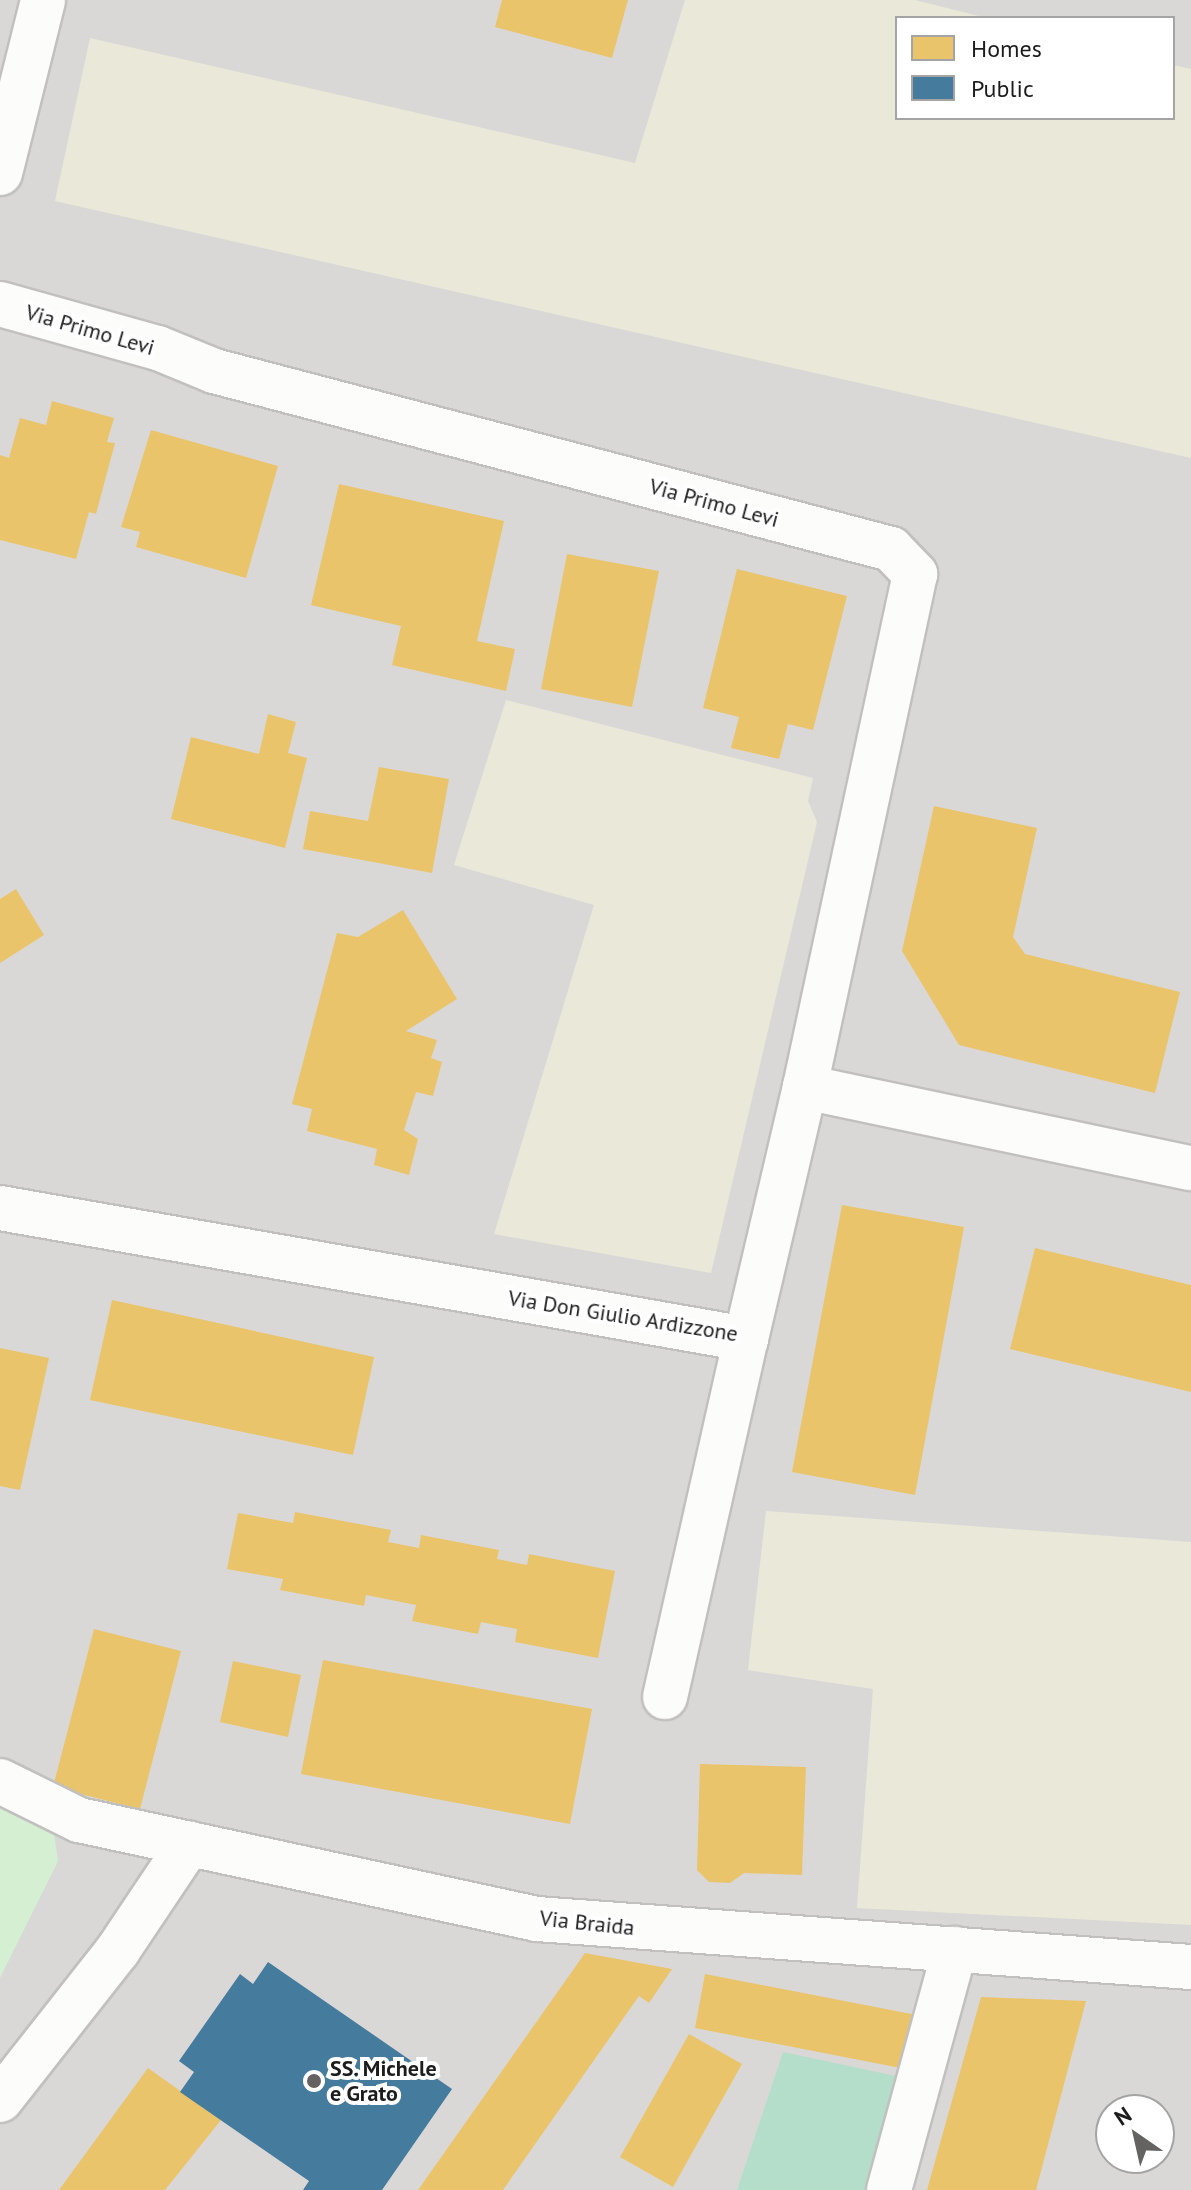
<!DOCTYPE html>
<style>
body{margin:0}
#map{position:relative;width:1191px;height:2190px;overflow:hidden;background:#ebe8e5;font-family:"PT Sans",sans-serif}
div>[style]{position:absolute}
.residential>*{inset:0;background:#dad8d6}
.farmland>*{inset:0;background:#eae9d9}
.park>*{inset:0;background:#d5efd3}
.pitch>*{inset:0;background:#b4deca}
.homes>*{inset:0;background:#e9c46a}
.public>*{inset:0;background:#457b9d}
.roads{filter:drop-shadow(2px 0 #c2c0bf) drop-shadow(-2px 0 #c2c0bf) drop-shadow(0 2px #c2c0bf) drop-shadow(0 -2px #c2c0bf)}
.minor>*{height:44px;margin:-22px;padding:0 22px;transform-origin:22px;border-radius:22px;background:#fcfcfb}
.dots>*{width:22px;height:22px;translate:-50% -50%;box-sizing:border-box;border:4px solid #fff;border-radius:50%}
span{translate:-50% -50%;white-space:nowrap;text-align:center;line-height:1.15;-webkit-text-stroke:8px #fff;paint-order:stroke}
.street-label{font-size:22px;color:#1c1c1c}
.poi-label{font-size:22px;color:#1c1c1c;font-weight:700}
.left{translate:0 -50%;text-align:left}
.legend{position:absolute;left:895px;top:16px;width:280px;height:104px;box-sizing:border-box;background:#fff;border:2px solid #a4a4a4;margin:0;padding:10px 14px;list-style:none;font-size:24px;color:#1c1c1c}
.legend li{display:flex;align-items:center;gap:16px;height:40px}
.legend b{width:40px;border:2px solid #a4a4a4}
.north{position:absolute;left:1095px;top:2094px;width:80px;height:80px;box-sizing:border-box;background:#fff;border:2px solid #a4a4a4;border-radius:50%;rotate:326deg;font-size:22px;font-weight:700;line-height:32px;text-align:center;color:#1c1c1c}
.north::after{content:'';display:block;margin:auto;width:28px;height:36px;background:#646362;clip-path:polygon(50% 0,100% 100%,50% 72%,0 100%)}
</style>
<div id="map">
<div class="residential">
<div style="clip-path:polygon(evenodd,0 0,1191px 0,1191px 2190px,0 2190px,0 0,897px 18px,1173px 18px,1173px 118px,897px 118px,897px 18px,0 0,1111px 2110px,1159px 2110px,1159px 2158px,1111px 2158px,1111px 2110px)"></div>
</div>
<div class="farmland">
<div style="clip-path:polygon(685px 0,915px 0,987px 18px,897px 18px,897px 118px,1173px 118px,1173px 65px,1191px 69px,1191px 458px,55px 201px,90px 38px,635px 163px)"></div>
<div style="clip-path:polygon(506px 700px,813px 778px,808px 801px,817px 822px,711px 1273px,494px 1234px,594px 905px,454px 865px)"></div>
<div style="clip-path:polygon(766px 1511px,1191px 1542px,1191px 1925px,857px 1908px,873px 1689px,748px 1670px)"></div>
</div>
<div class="park">
<div style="clip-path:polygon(0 1801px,53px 1827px,58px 1861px,0 1978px)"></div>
</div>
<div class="pitch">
<div style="clip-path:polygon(783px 2052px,910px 2079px,878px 2190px,737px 2190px)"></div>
</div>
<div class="homes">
<div style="clip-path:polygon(502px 0,628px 0,612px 58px,495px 27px)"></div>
<div style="clip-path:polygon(52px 401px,114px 418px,107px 442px,115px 443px,96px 514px,89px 512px,76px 559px,0 540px,0 455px,9px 458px,20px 418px,46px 425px)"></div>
<div style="clip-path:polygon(151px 430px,278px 466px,246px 578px,136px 547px,140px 532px,121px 527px)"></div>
<div style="clip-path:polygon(339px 484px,504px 521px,477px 641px,515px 649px,506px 691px,392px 665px,401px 626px,311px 605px)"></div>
<div style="clip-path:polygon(567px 554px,659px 571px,632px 707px,541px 689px)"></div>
<div style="clip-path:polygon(737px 569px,847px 596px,813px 730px,788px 724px,779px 759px,731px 748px,739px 717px,703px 708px)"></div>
<div style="clip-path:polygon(268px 714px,296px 722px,288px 753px,307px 758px,285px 848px,171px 819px,191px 737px,259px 754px)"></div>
<div style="clip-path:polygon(379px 767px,449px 779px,432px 873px,303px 849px,310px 811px,368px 821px)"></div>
<div style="clip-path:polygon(934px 806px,1037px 828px,1013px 937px,1025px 954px,1180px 992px,1155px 1093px,959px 1045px,902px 951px)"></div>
<div style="clip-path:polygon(16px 889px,44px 935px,0 963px,0 899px)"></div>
<div style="clip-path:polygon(403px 910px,457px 999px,406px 1031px,437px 1040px,431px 1058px,442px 1062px,433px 1096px,416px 1092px,404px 1130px,418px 1139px,409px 1175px,374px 1165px,377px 1149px,307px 1131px,312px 1109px,292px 1104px,337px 933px,358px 937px)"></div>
<div style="clip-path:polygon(842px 1205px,964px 1227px,915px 1495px,792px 1472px)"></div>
<div style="clip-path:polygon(1035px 1248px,1191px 1285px,1191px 1392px,1010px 1349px)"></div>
<div style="clip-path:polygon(112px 1300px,374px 1357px,353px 1455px,90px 1400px)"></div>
<div style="clip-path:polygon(0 1348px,49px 1358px,20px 1490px,0 1486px)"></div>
<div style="clip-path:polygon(295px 1512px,391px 1530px,388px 1542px,419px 1548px,421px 1535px,499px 1550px,497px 1559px,527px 1565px,529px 1554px,615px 1571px,598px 1658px,515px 1642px,517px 1629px,481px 1622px,478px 1634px,412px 1621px,416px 1605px,366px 1595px,364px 1606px,280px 1590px,283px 1579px,227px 1569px,238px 1513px,293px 1523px)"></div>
<div style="clip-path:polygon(94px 1629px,181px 1651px,140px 1809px,53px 1787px)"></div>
<div style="clip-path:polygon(323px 1660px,592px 1709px,570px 1824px,301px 1774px)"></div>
<div style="clip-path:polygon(233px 1661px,301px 1675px,288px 1737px,220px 1722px)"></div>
<div style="clip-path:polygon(700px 1764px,806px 1767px,802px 1875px,744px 1873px,730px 1883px,709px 1882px,697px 1870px)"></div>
<div style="clip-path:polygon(585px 1953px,672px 1969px,649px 2003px,639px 1996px,503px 2190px,418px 2190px)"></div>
<div style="clip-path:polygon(705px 1974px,927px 2017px,916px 2071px,695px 2028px)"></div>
<div style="clip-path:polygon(981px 1997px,1086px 2001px,1036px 2190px,927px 2190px)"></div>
<div style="clip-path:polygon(689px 2034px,742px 2064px,673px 2187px,620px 2157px)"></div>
<div style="clip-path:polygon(148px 2068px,221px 2120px,165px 2190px,59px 2190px)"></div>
</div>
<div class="public">
<div style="clip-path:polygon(268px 1962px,452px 2089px,382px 2190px,303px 2190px,309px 2181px,180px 2092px,194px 2072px,179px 2061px,240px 1974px,253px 1984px)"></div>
</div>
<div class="roads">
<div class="minor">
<div style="left:0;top:173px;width:178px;rotate:-76deg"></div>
<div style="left:0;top:304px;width:164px;rotate:15.6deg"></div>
<div style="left:158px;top:348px;width:61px;rotate:22.3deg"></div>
<div style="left:214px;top:371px;width:700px;rotate:14.73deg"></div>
<div style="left:891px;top:549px;width:35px;rotate:46deg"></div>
<div style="left:915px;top:574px;width:525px;rotate:102.1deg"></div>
<div style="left:805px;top:1087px;width:259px;rotate:103.2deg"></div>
<div style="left:746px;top:1339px;width:757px;rotate:-170.04deg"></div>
<div style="left:805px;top:1087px;width:394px;rotate:11.9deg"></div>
<div style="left:665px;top:1697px;width:367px;rotate:-77.3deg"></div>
<div style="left:0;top:1781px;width:88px;rotate:26.3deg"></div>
<div style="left:79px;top:1820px;width:469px;rotate:12.2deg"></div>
<div style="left:537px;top:1919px;width:656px;rotate:4.2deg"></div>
<div style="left:0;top:2100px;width:191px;rotate:-51.8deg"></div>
<div style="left:118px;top:1950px;width:128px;rotate:-56.2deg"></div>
<div style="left:889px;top:2190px;width:250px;rotate:-74.7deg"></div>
</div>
</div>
<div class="dots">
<div style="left:314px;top:2081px;background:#646362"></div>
</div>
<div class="street-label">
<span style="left:90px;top:330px;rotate:16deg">Via Primo Levi</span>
<span style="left:714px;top:503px;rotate:15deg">Via Primo Levi</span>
<span style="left:623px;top:1316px;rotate:9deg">Via Don Giulio Ardizzone</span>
<span style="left:587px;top:1923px;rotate:6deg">Via Braida</span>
</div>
<div class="poi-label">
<span class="left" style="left:330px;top:2081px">SS. Michele<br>e Grato</span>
</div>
<ul class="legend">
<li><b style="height:22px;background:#e9c46a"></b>Homes</li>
<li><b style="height:22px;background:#457b9d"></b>Public</li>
</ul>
<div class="north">N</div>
</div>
